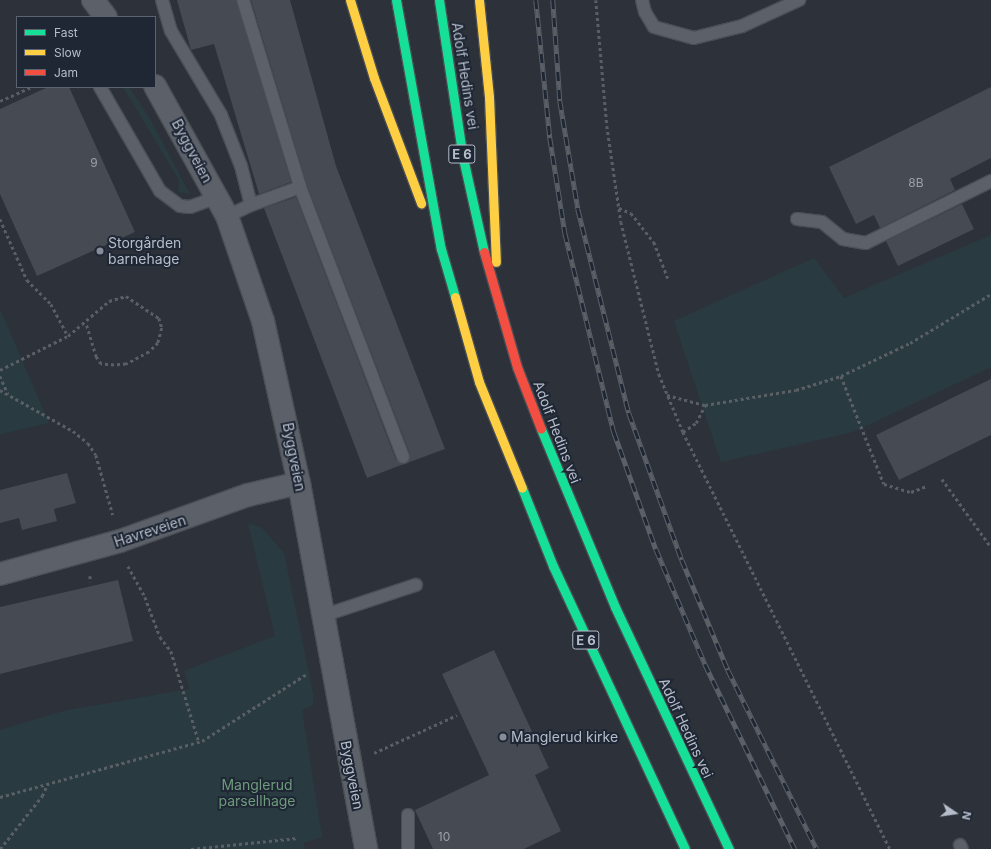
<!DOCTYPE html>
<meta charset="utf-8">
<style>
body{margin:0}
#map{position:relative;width:991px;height:849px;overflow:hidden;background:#2c313a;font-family:Inter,sans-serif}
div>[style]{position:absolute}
.green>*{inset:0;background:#293b40}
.building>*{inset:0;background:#464a52}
.path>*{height:2.5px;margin-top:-1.25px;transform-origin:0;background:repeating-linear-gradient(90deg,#595f65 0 3px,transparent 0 6px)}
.roads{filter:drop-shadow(1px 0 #4a4e54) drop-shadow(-1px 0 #4a4e54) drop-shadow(0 1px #4a4e54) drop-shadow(0 -1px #4a4e54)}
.lane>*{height:12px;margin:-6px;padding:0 6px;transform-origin:6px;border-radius:6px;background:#5c6068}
.street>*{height:22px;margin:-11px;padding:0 11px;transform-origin:11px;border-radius:11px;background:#5c6068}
.fast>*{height:9px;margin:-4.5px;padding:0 4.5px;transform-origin:4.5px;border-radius:4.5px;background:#16e098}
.slow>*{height:9px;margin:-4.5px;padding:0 4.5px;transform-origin:4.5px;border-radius:4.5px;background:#ffcf43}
.jam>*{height:9px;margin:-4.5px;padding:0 4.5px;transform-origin:4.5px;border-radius:4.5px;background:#f24e42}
.rail>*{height:4.5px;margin-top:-2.25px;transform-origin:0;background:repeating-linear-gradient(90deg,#1f2735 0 9px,#5b5f66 0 18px);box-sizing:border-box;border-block:1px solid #5b5f66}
.dots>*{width:11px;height:11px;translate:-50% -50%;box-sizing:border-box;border:2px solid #1f2735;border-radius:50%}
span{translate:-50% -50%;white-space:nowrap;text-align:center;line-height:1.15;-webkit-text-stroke:4px #1f2735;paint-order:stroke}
.number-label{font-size:12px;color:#9aa0ac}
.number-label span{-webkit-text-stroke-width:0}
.shield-label span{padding:1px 3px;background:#1f2735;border:1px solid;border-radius:3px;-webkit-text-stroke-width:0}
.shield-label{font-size:13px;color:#b6bdca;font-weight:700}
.street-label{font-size:14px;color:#b6bdca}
.poi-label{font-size:14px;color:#b6bdca}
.left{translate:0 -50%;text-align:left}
.park-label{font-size:14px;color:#6e9b7b}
.legend{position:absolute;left:16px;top:16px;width:140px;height:72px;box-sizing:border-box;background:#1f2735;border:1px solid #5b6371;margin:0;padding:5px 7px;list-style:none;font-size:12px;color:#b6bdca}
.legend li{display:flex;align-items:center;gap:8px;height:20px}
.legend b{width:20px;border:1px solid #5b6371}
.north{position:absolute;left:935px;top:793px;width:40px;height:40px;-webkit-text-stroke:3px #1f2735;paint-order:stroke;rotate:103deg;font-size:11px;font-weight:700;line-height:16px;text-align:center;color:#b6bdca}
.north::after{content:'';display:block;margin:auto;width:14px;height:18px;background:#b6bdca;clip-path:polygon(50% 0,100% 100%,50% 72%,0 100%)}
</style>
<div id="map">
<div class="green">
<div style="clip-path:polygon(123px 87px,129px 87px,150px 119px,190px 194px,178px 192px,179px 180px)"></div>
<div style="clip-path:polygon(991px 235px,991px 367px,853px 432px,721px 462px,674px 321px,814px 258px,844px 298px)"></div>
<div style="clip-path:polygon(0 309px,49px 423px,0 434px)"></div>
<div style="clip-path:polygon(248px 523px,262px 528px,284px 553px,313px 693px,313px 705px,302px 710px,322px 837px,304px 843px,305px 849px,0 849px,0 730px,63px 711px,190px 689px,184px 671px,275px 636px)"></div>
</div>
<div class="building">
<div style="clip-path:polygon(177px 0,236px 0,291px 182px,259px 194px,214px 44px,191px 50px)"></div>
<div style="clip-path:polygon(251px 0,290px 0,336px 166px,445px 449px,407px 463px,410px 454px,307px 185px)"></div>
<div style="clip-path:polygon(48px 87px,69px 87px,135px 232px,37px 276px,0 194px,0 109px)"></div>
<div style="clip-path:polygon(991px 87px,991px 158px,950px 179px,955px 190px,880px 228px,874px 215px,856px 224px,829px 167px)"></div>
<div style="clip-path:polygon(296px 197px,396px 460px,404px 464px,367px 478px,264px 208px)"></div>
<div style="clip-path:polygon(962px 204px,974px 229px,898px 266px,886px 241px)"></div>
<div style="clip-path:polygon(991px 379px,991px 435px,899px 480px,876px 435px)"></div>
<div style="clip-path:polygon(67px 473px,76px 503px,54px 509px,57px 521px,22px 530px,19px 518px,0 523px,0 490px)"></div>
<div style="clip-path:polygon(118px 580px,133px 641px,0 674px,0 607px)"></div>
<div style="clip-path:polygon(494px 650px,549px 768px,535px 775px,561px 831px,524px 849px,433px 849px,415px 810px,489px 775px,442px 674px)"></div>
</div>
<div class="path">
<div style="left:596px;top:0;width:126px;rotate:85deg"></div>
<div style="left:607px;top:126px;width:97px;rotate:81.7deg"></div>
<div style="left:621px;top:222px;width:157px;rotate:76deg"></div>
<div style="left:659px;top:374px;width:63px;rotate:67.5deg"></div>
<div style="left:683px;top:432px;width:466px;rotate:63.6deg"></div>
<div style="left:0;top:101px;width:35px;rotate:-24deg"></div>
<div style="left:619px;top:208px;width:13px;rotate:23deg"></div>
<div style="left:631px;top:213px;width:37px;rotate:52deg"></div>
<div style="left:654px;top:242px;width:39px;rotate:69deg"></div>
<div style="left:0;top:219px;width:67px;rotate:66.1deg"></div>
<div style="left:27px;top:280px;width:34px;rotate:45deg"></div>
<div style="left:51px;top:304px;width:36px;rotate:62deg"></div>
<div style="left:0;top:370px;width:76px;rotate:-26.6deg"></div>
<div style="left:68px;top:336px;width:54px;rotate:-40.5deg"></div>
<div style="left:109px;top:301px;width:18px;rotate:-16deg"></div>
<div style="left:126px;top:296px;width:40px;rotate:34deg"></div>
<div style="left:159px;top:318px;width:10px;rotate:73deg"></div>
<div style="left:162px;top:328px;width:16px;rotate:105deg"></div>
<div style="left:158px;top:343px;width:13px;rotate:135deg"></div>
<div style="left:149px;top:352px;width:26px;rotate:152deg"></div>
<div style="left:126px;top:364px;width:12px;rotate:175deg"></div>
<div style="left:114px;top:365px;width:13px;rotate:-176deg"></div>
<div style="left:101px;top:364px;width:9px;rotate:-126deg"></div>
<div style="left:96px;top:357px;width:34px;rotate:-107deg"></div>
<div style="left:0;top:376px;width:20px;rotate:66deg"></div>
<div style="left:841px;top:376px;width:116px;rotate:68.3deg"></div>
<div style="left:884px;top:484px;width:28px;rotate:17deg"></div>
<div style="left:911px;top:492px;width:17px;rotate:-21deg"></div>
<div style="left:0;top:390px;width:84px;rotate:29.3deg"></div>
<div style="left:73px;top:431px;width:19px;rotate:39deg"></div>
<div style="left:88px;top:443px;width:14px;rotate:56deg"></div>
<div style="left:96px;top:455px;width:62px;rotate:74.2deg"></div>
<div style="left:667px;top:395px;width:39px;rotate:15deg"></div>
<div style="left:683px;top:432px;width:16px;rotate:-35deg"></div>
<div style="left:696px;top:423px;width:20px;rotate:-63deg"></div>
<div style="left:705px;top:405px;width:92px;rotate:-9.4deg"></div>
<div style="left:796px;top:390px;width:47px;rotate:-17.3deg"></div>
<div style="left:841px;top:376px;width:76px;rotate:-25.6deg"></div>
<div style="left:910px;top:343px;width:95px;rotate:-31.2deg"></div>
<div style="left:942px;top:479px;width:84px;rotate:54.2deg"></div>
<div style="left:128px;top:566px;width:35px;rotate:61deg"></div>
<div style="left:145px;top:597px;width:43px;rotate:69.4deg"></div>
<div style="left:160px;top:637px;width:18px;rotate:52deg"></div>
<div style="left:171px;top:651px;width:95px;rotate:72.9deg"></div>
<div style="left:90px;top:576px;width:6px;rotate:81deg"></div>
<div style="left:374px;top:753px;width:91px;rotate:-24.6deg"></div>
<div style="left:0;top:797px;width:210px;rotate:-15.5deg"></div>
<div style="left:202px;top:741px;width:126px;rotate:-32.7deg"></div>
<div style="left:0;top:849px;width:68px;rotate:-51.6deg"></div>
<div style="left:42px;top:796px;width:14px;rotate:-65deg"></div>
<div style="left:191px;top:849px;width:107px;rotate:-5.9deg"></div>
</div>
<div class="roads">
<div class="lane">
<div style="left:162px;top:0;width:32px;rotate:74deg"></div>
<div style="left:171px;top:31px;width:98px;rotate:59.2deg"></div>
<div style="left:221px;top:115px;width:55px;rotate:68.6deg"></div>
<div style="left:241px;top:166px;width:40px;rotate:75.6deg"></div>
<div style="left:251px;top:205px;width:26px;rotate:155deg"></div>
<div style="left:243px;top:0;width:195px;rotate:73deg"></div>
<div style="left:642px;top:0;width:12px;rotate:76deg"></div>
<div style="left:645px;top:12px;width:17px;rotate:59deg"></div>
<div style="left:654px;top:27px;width:41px;rotate:15.4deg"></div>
<div style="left:694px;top:38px;width:49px;rotate:-14deg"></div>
<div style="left:742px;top:26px;width:63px;rotate:-24.5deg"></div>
<div style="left:100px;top:87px;width:120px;rotate:60deg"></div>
<div style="left:160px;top:191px;width:25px;rotate:37deg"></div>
<div style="left:180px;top:206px;width:10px;rotate:6deg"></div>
<div style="left:190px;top:207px;width:29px;rotate:-20deg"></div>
<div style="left:251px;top:205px;width:52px;rotate:-20.2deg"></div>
<div style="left:300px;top:187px;width:289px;rotate:69.1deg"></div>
<div style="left:797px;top:219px;width:25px;rotate:7deg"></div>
<div style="left:822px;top:222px;width:27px;rotate:39deg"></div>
<div style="left:843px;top:239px;width:23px;rotate:10deg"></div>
<div style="left:866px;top:243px;width:140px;rotate:-26.4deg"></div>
<div style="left:322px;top:616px;width:99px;rotate:-18.3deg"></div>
<div style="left:408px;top:815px;width:34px;rotate:90deg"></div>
<div style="left:960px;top:845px;width:4px;rotate:63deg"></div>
</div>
<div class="street">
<div style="left:93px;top:0;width:21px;rotate:53deg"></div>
<div style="left:155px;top:86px;width:149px;rotate:61deg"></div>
<div style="left:227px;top:216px;width:111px;rotate:71.1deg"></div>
<div style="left:263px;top:321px;width:166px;rotate:77.5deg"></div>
<div style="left:299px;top:483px;width:372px;rotate:79.6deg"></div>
<div style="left:0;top:574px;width:124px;rotate:-15.4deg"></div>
<div style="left:120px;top:541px;width:136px;rotate:-19.8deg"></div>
<div style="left:248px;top:495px;width:52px;rotate:-13.2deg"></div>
</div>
<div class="fast">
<div style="left:396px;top:0;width:253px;rotate:79.8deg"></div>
<div style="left:441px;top:249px;width:50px;rotate:73.7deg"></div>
<div style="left:439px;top:0;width:160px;rotate:81.4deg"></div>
<div style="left:463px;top:158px;width:96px;rotate:77.4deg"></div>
<div style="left:541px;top:429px;width:193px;rotate:67.4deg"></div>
<div style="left:615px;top:607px;width:268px;rotate:64.8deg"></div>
<div style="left:522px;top:488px;width:84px;rotate:68.3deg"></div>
<div style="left:553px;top:566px;width:312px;rotate:65deg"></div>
</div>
<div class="slow">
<div style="left:350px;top:0;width:82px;rotate:72.9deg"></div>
<div style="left:374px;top:78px;width:134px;rotate:69.4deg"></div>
<div style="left:479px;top:0;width:98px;rotate:84.1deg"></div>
<div style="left:489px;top:97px;width:165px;rotate:87.6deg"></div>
<div style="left:455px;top:297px;width:88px;rotate:74.2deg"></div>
<div style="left:479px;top:382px;width:114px;rotate:67.9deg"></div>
</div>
<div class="jam">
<div style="left:484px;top:252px;width:120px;rotate:74deg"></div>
<div style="left:517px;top:367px;width:66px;rotate:68.8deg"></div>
</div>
</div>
<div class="rail">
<div style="left:536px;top:0;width:139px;rotate:84.2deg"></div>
<div style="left:550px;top:138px;width:96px;rotate:81deg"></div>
<div style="left:565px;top:233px;width:205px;rotate:76.2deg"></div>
<div style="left:614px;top:432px;width:124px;rotate:70.3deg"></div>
<div style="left:656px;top:549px;width:125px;rotate:66.9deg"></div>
<div style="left:705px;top:664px;width:206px;rotate:64.1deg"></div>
<div style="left:553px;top:0;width:101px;rotate:86deg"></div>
<div style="left:560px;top:101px;width:109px;rotate:80.5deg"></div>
<div style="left:578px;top:209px;width:210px;rotate:76deg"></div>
<div style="left:629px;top:413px;width:156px;rotate:70.2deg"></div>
<div style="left:682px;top:560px;width:119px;rotate:67.3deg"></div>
<div style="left:728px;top:670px;width:200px;rotate:63.6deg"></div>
</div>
<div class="dots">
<div style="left:100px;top:251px;background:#868c98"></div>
<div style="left:503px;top:737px;background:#868c98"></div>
</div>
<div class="number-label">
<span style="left:94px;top:163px">9</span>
<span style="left:916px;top:183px">8B</span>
<span style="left:444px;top:837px">10</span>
</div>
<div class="shield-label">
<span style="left:462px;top:154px">E 6</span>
<span style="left:586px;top:640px">E 6</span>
</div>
<div class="street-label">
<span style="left:465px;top:76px;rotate:81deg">Adolf Hedins vei</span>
<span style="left:192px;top:151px;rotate:62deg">Byggveien</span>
<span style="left:557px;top:432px;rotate:69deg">Adolf Hedins vei</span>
<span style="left:294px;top:457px;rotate:79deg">Byggveien</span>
<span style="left:150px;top:531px;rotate:-18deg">Havreveien</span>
<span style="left:686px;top:728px;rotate:65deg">Adolf Hedins vei</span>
<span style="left:352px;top:775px;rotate:79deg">Byggveien</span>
</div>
<div class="poi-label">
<span class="left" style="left:108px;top:251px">Storgården<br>barnehage</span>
<span class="left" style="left:511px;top:737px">Manglerud kirke</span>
</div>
<div class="park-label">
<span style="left:257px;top:793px">Manglerud<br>parsellhage</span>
</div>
<ul class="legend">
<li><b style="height:5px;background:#16e098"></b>Fast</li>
<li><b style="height:5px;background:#ffcf43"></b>Slow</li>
<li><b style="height:5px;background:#f24e42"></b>Jam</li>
</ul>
<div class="north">N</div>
</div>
